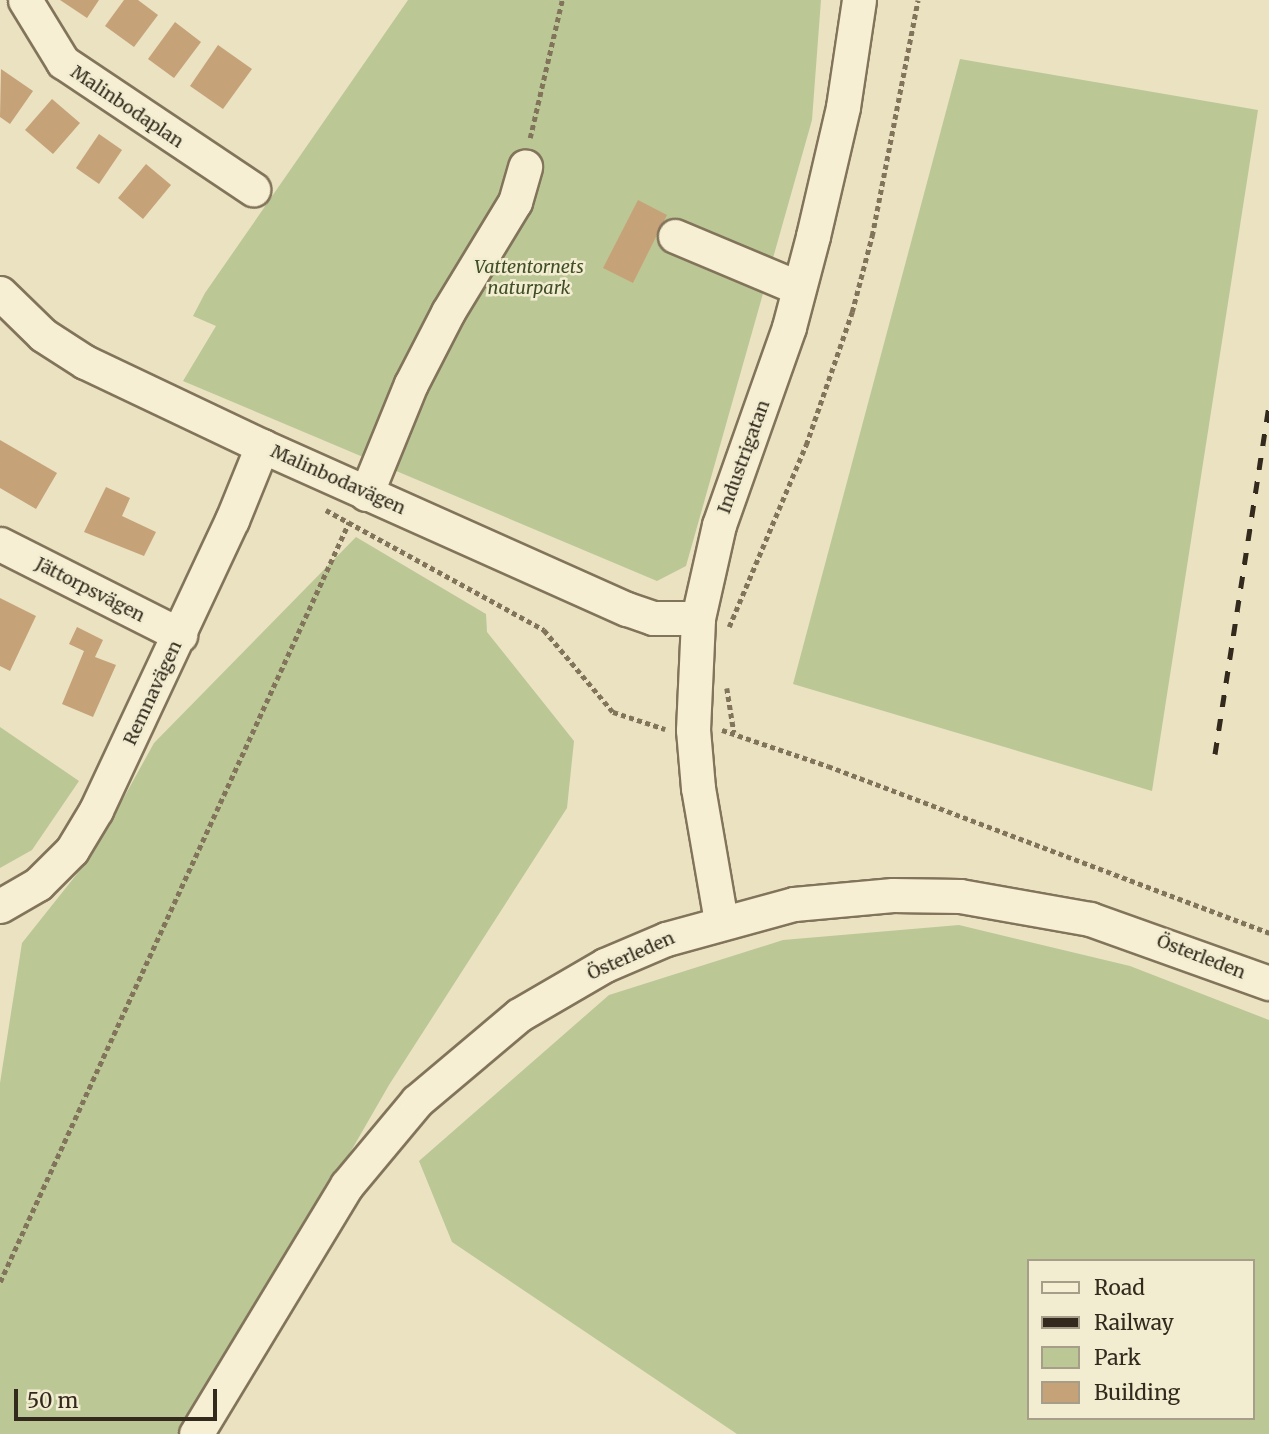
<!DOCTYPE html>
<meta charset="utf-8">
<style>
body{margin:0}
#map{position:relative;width:1269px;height:1434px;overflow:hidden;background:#eae2c1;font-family:Merriweather,serif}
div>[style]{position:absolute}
.green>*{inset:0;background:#bcc796}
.building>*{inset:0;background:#c6a279}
.path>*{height:4.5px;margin-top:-2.25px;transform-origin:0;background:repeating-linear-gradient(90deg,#82745a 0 5px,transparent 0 8.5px)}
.roads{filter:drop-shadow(2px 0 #82745a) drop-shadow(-2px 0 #82745a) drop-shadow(0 2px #82745a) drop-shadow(0 -2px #82745a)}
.minor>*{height:33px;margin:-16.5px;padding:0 16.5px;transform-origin:16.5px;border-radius:16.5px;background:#f6efd3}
.rail>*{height:5px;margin-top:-2.5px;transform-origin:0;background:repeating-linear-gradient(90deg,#332a1d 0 12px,transparent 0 24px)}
span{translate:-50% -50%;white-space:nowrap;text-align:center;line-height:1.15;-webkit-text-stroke:5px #f2ecd0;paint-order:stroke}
.street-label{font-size:18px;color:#332a1d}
.park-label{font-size:18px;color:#3f4e25;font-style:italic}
.legend{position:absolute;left:1027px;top:1259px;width:228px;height:161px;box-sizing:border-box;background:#f2ecd0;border:2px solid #a69e88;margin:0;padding:9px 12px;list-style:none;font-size:21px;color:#332a1d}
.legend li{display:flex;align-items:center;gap:14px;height:35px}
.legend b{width:35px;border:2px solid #a69e88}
.scale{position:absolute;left:14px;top:1389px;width:203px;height:32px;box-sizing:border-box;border:4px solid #332a1d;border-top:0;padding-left:9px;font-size:21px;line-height:24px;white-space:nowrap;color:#332a1d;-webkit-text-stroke:5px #f2ecd0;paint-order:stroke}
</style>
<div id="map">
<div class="green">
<div style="clip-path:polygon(408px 0,821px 0,812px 120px,686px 566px,657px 581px,183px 381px,216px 326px,193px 316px,205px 293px)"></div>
<div style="clip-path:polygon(960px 59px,1258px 110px,1152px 791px,793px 684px)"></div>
<div style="clip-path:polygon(356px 537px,486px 614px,487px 632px,574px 741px,567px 808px,389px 1085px,188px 1434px,0 1434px,0 1083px,22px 943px,92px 855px,154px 743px)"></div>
<div style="clip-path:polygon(0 727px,79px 781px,32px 850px,0 868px)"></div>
<div style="clip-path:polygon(evenodd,959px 925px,1130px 966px,1269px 1020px,1269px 1434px,737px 1434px,452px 1242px,419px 1161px,609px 995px,783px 940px,959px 925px,1029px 1261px,1253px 1261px,1253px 1418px,1029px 1418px,1029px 1261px)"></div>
</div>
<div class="building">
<div style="clip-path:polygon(60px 0,99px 0,87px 18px)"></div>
<div style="clip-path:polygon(124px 0,138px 0,158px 15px,134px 47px,105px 26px)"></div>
<div style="clip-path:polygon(175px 22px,201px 42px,174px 78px,148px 59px)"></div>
<div style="clip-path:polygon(218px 45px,252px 69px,223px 109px,190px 86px)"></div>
<div style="clip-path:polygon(1px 69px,33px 91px,10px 124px,0 117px)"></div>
<div style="clip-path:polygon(52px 99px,80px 123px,53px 154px,25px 130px)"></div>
<div style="clip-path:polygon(99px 134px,122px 150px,99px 184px,76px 168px)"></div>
<div style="clip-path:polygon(146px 164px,171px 185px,143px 219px,118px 198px)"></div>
<div style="clip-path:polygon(638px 200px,667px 215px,633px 283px,603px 268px)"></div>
<div style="clip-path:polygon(0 440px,57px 473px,36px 509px,0 488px)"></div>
<div style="clip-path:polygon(106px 487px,130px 498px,122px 516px,156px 532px,144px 556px,84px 532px)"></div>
<div style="clip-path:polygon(0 598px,36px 616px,10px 671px,0 666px)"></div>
<div style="clip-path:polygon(77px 627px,103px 640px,95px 657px,116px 665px,93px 717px,62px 704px,84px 651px,69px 644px)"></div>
</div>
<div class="path">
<div style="left:530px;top:138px;width:142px;rotate:-76.9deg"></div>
<div style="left:326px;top:510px;width:249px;rotate:28.8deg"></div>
<div style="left:544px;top:630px;width:107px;rotate:49.9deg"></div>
<div style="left:613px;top:712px;width:55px;rotate:18.1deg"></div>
<div style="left:729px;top:627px;width:198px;rotate:-67.1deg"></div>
<div style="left:806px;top:445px;width:141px;rotate:-70.9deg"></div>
<div style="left:852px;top:312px;width:79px;rotate:-75.3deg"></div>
<div style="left:872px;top:236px;width:240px;rotate:-79deg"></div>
<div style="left:727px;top:688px;width:45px;rotate:81deg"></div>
<div style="left:722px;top:730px;width:112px;rotate:18.8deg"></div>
<div style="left:828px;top:766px;width:472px;rotate:20.7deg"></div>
<div style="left:0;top:1282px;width:836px;rotate:-65.33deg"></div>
</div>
<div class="roads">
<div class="minor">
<div style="left:25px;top:0;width:73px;rotate:58.5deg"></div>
<div style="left:63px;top:62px;width:229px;rotate:33.8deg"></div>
<div style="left:675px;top:236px;width:134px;rotate:22.8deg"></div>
<div style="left:0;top:293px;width:60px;rotate:44.3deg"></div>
<div style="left:43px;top:335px;width:50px;rotate:32.7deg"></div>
<div style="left:85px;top:362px;width:196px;rotate:25.4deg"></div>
<div style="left:262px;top:446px;width:400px;rotate:24.1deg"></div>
<div style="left:627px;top:609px;width:28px;rotate:19deg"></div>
<div style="left:653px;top:618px;width:45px"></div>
<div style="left:366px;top:494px;width:119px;rotate:-67.8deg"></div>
<div style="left:411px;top:384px;width:81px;rotate:-62.8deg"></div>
<div style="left:448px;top:312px;width:129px;rotate:-58.7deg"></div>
<div style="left:515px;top:202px;width:37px;rotate:-74deg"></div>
<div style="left:0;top:544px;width:202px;rotate:26.8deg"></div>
<div style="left:0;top:906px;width:44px;rotate:-30.1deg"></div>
<div style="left:38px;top:884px;width:48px;rotate:-45deg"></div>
<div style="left:72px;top:850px;width:47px;rotate:-59deg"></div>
<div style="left:96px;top:810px;width:320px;rotate:-64.9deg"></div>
<div style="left:232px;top:520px;width:80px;rotate:-67.9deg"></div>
<div style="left:721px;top:921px;width:135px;rotate:-99.8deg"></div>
<div style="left:698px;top:788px;width:58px;rotate:-94.9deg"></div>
<div style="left:693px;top:730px;width:112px;rotate:-87.4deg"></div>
<div style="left:698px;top:618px;width:95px;rotate:-77.3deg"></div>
<div style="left:719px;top:525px;width:210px;rotate:-70.5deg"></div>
<div style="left:789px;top:327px;width:94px;rotate:-75.2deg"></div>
<div style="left:813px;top:236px;width:132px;rotate:-76.9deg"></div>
<div style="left:843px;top:107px;width:108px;rotate:-81.5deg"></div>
<div style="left:196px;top:1434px;width:291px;rotate:-58.8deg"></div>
<div style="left:347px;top:1185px;width:109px;rotate:-50.2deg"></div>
<div style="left:417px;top:1101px;width:133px;rotate:-40.1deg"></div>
<div style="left:519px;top:1015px;width:99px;rotate:-30.2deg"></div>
<div style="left:605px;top:965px;width:66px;rotate:-23.1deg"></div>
<div style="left:666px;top:939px;width:133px;rotate:-15.3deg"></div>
<div style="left:794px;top:904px;width:99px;rotate:-5.2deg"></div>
<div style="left:893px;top:895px;width:67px;rotate:0.9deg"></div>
<div style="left:960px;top:896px;width:132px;rotate:10deg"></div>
<div style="left:1090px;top:919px;width:190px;rotate:19.7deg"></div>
</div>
</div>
<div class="rail">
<div style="left:1215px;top:754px;width:352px;rotate:-81.2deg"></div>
</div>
<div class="street-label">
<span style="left:127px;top:107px;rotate:34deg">Malinbodaplan</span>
<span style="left:744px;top:457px;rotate:-70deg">Industrigatan</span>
<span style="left:338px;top:480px;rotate:24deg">Malinbodavägen</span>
<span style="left:90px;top:590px;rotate:27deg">Jättorpsvägen</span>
<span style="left:153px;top:693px;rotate:-65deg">Remnavägen</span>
<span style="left:631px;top:956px;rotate:-24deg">Österleden</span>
<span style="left:1201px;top:957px;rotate:21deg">Österleden</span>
</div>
<div class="park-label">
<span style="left:529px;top:278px">Vattentornets<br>naturpark</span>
</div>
<ul class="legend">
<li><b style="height:9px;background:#f6efd3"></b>Road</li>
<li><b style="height:9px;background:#332a1d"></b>Railway</li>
<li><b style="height:19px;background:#bcc796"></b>Park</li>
<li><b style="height:19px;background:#c6a279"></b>Building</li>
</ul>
<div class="scale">50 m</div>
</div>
